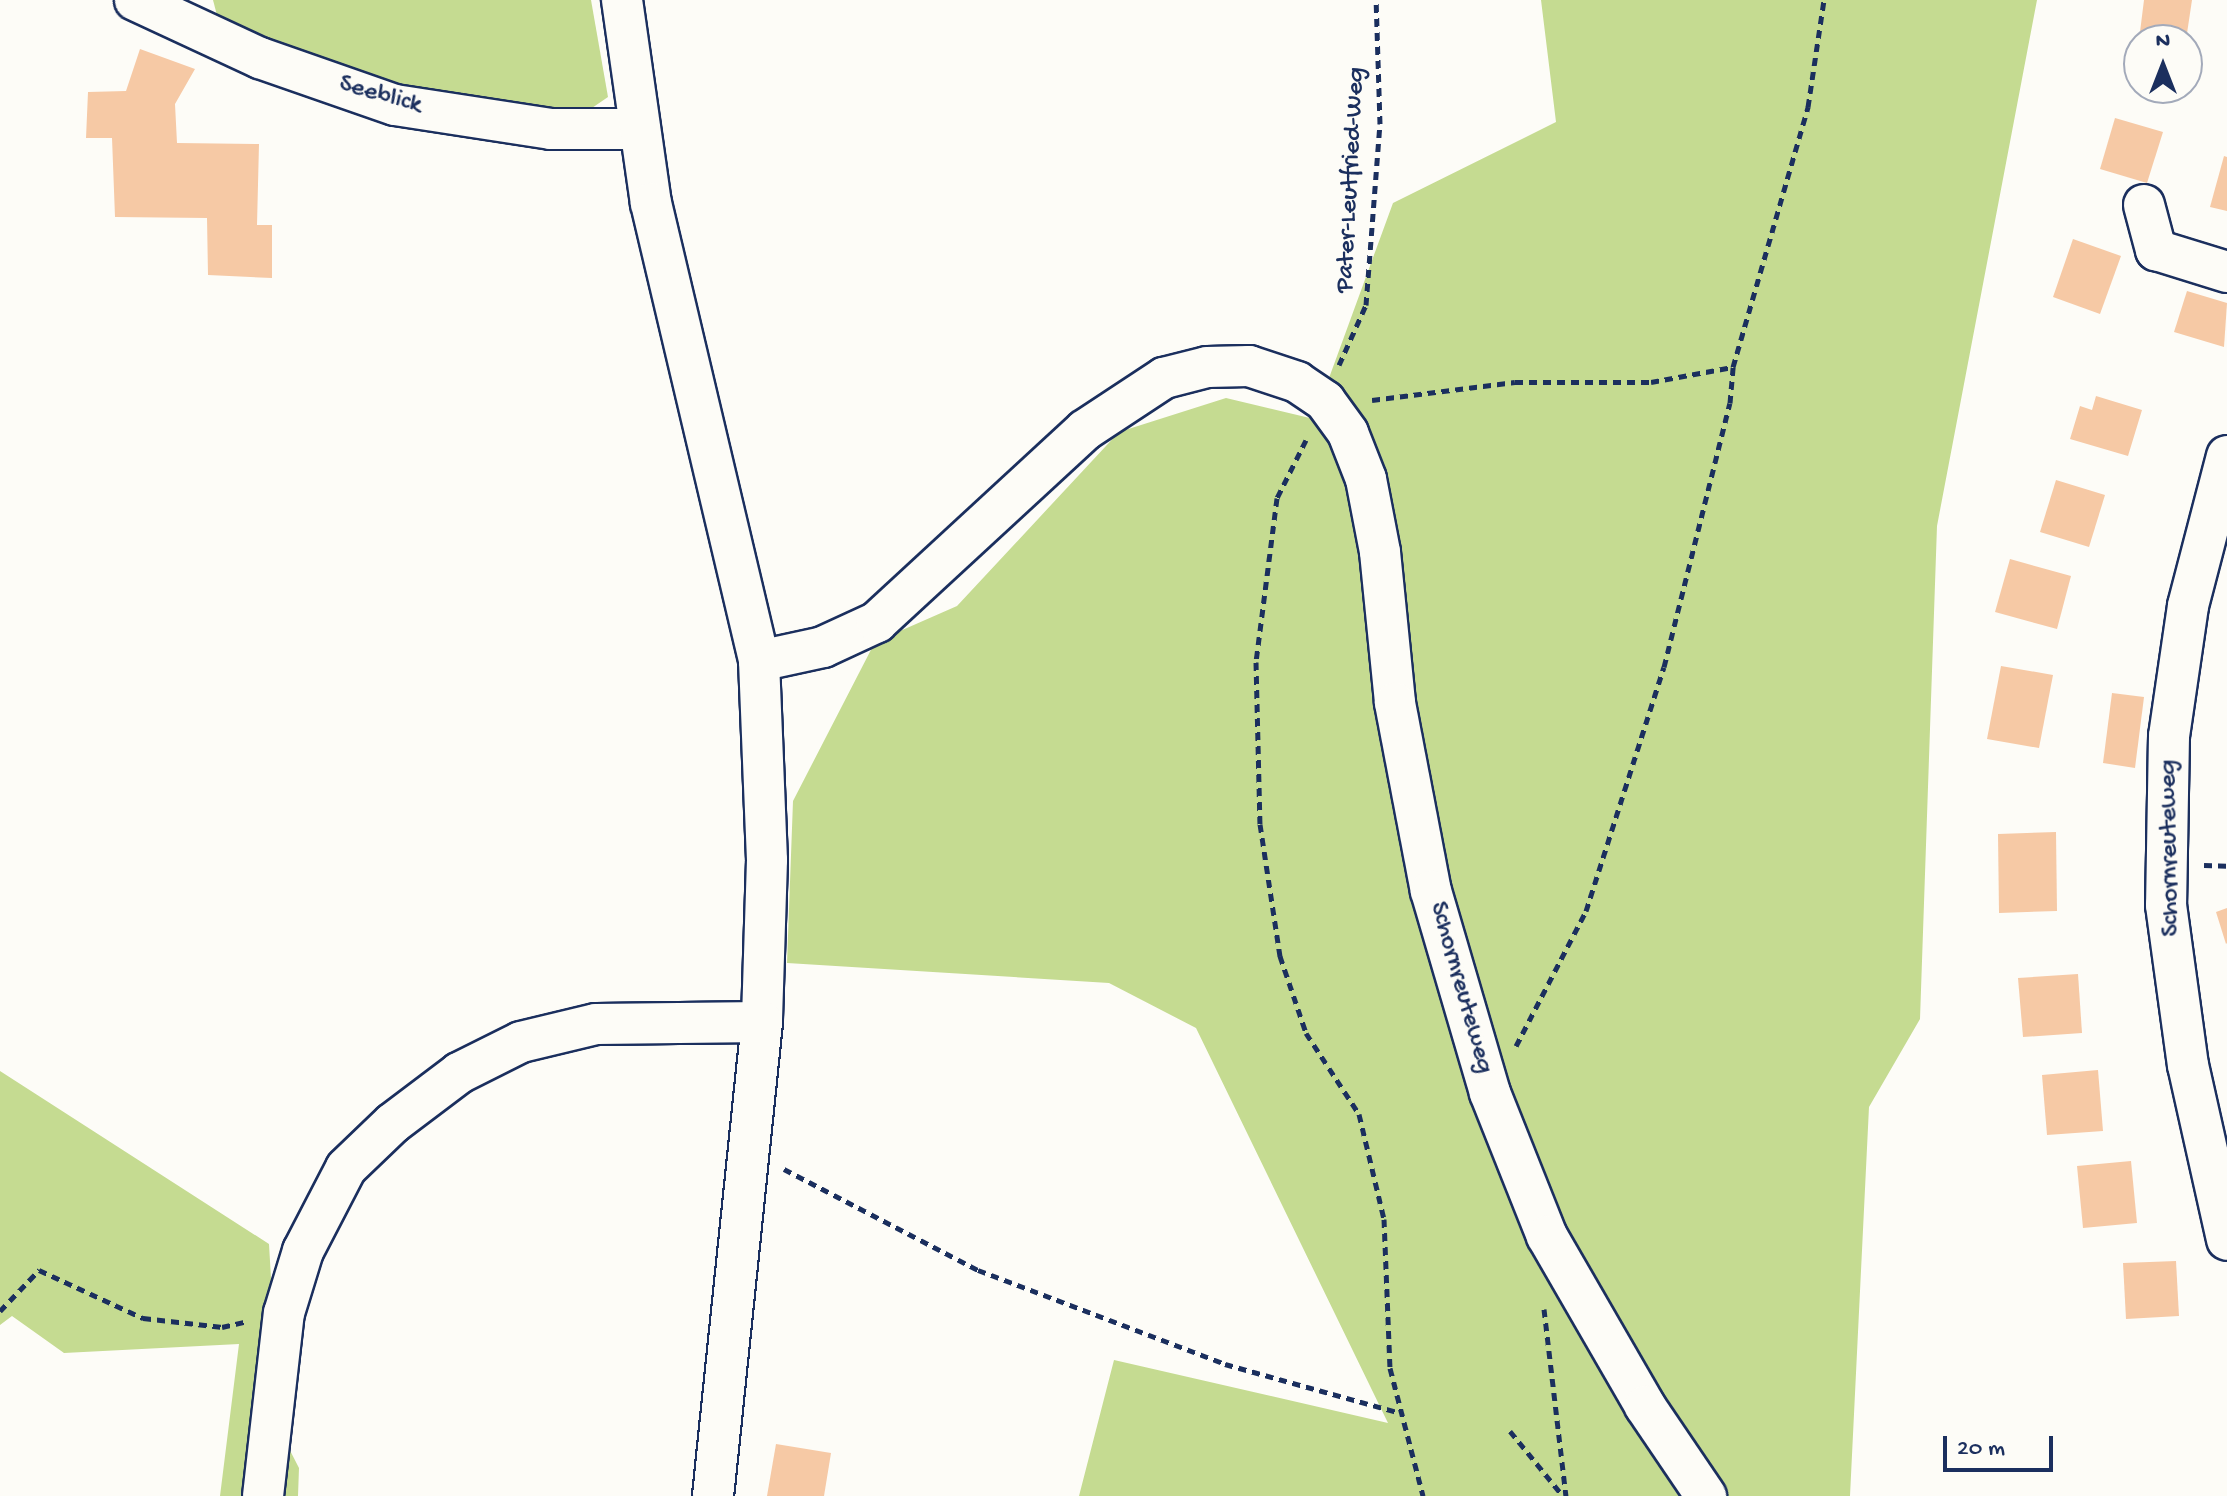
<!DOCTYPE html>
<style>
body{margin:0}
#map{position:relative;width:2227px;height:1496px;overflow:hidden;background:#fdfcf7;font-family:"Gochi Hand",sans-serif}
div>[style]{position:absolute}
.green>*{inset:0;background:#c5db91}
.building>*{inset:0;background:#f6c9a5}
.path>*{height:5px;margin-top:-2.5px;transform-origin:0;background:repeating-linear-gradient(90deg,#1b2f5e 0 8px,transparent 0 14px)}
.roads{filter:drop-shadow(2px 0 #1b2f5e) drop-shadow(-2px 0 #1b2f5e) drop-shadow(0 2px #1b2f5e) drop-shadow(0 -2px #1b2f5e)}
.minor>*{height:40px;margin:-20px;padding:0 20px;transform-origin:20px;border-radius:20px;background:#fdfcf7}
span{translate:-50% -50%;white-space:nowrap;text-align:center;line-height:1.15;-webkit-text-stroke:6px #fdfcf7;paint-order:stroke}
.street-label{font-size:26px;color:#1b2f5e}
.north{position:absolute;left:2123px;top:24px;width:80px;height:80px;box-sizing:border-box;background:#fdfcf7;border:2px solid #a3aaba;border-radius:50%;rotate:0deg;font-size:22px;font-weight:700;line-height:32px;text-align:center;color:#1b2f5e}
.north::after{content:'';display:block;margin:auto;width:28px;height:36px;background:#1b2f5e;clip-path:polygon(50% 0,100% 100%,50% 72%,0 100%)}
.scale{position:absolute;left:1943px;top:1436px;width:110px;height:36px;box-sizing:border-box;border:4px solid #1b2f5e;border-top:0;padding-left:10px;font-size:24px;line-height:28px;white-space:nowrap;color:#1b2f5e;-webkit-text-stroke:6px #fdfcf7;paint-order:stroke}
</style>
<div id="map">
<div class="green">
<div style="clip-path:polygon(213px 0,591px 0,608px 97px,570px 123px,431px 104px,219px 23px)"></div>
<div style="clip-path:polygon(1541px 0,2037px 0,1937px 526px,1920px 1019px,1869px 1107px,1850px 1496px,1079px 1496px,1114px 1360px,1388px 1423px,1196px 1028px,1109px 983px,787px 963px,793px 801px,875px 642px,957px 606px,1119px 432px,1226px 398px,1314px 419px,1393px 203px,1556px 122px)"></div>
<div style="clip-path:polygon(0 1071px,269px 1244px,280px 1431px,299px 1468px,298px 1496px,220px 1496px,239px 1344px,64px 1353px,12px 1316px,0 1325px)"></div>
</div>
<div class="building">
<div style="clip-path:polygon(2144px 0,2192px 0,2186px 40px,2139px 40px)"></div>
<div style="clip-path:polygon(140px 49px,195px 69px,175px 104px,177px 143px,259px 144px,257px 225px,272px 225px,272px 278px,208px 275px,207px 218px,115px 217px,112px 138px,86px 138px,88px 92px,126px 91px)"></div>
<div style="clip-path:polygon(2115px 118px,2163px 132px,2147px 183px,2100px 169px)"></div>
<div style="clip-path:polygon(2224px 156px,2227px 157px,2227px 211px,2210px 207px)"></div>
<div style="clip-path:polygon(2073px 239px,2121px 256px,2100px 314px,2053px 297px)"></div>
<div style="clip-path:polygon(2187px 291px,2227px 303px,2224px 347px,2174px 332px)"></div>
<div style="clip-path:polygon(2096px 396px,2142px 410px,2128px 456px,2070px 439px,2080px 406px,2092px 410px)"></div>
<div style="clip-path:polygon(2056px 480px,2105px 495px,2089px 547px,2040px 532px)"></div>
<div style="clip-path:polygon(2010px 559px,2071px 576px,2057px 629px,1995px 612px)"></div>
<div style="clip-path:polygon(2001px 666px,2053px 675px,2039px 748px,1987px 739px)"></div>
<div style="clip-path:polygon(2112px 693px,2144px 697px,2135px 768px,2103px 763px)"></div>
<div style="clip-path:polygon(2056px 832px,2057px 911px,1999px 913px,1998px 834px)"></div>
<div style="clip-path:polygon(2227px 908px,2227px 943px,2226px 944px,2216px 912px)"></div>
<div style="clip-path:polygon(2078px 974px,2082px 1033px,2023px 1037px,2018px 978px)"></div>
<div style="clip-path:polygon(2098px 1070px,2103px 1131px,2047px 1135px,2042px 1075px)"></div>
<div style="clip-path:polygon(2131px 1161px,2137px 1223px,2083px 1228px,2077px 1166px)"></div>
<div style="clip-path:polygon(2176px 1261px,2179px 1316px,2126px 1319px,2123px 1263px)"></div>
<div style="clip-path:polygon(776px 1444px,831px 1453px,824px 1496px,767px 1496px)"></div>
</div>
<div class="path">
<div style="left:1339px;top:365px;width:66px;rotate:-65.8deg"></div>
<div style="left:1366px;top:305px;width:182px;rotate:-85.6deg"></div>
<div style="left:1380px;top:124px;width:124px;rotate:-91.8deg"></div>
<div style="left:1372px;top:400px;width:144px;rotate:-7.2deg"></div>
<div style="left:1515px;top:382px;width:136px"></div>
<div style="left:1651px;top:382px;width:83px;rotate:-10.4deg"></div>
<div style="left:1306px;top:440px;width:65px;rotate:116.6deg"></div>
<div style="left:1277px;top:498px;width:165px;rotate:97.3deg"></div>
<div style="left:1256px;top:662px;width:162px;rotate:88.6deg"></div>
<div style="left:1260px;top:824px;width:134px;rotate:81.4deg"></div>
<div style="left:1280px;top:956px;width:81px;rotate:71.3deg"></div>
<div style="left:1306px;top:1033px;width:97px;rotate:56.8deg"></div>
<div style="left:1359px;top:1114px;width:108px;rotate:76.6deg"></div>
<div style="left:1384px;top:1219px;width:149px;rotate:87.7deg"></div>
<div style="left:1390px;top:1368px;width:132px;rotate:75.5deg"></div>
<div style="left:2204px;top:865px;width:23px;rotate:2deg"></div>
<div style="left:1516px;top:1046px;width:152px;rotate:-62.6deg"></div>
<div style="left:1586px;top:911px;width:256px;rotate:-72.3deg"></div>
<div style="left:1664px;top:667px;width:272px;rotate:-76deg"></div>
<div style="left:1730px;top:403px;width:36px;rotate:-85deg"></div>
<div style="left:1733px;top:367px;width:271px;rotate:-73.9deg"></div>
<div style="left:1808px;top:107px;width:108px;rotate:-81.5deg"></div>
<div style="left:784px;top:1169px;width:219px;rotate:27.5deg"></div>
<div style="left:978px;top:1270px;width:264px;rotate:20.8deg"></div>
<div style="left:1225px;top:1364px;width:183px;rotate:15.6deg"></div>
<div style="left:1544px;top:1309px;width:188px;rotate:83.3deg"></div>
<div style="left:0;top:1311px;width:57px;rotate:-46.4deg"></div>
<div style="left:39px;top:1270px;width:115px;rotate:24.8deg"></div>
<div style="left:143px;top:1318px;width:80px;rotate:6.5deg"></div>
<div style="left:222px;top:1327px;width:23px;rotate:-13deg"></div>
<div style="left:1510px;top:1431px;width:84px;rotate:50.8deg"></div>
</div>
<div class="roads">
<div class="minor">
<div style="left:135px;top:0;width:138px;rotate:24.9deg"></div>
<div style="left:260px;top:58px;width:143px;rotate:19.2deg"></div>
<div style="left:395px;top:105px;width:158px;rotate:8.7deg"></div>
<div style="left:551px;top:129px;width:89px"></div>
<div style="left:622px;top:0;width:205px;rotate:81.9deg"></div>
<div style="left:651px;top:203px;width:471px;rotate:76.7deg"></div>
<div style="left:759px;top:661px;width:199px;rotate:87.7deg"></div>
<div style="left:767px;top:860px;width:162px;rotate:91.8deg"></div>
<div style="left:762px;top:1022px;width:477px;rotate:95.9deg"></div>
<div style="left:2144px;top:205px;width:47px;rotate:75.1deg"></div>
<div style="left:2156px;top:250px;width:74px;rotate:17.2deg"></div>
<div style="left:2227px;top:456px;width:155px;rotate:104.6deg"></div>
<div style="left:2188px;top:606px;width:131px;rotate:98.3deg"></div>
<div style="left:2169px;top:736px;width:169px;rotate:91deg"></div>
<div style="left:2166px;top:905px;width:162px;rotate:82.2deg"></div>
<div style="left:2188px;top:1065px;width:179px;rotate:77.4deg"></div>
<div style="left:759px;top:661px;width:66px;rotate:-12.3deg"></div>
<div style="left:823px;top:647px;width:60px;rotate:-24.8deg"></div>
<div style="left:877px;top:622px;width:283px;rotate:-42.7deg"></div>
<div style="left:1085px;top:430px;width:95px;rotate:-33.4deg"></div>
<div style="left:1164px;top:378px;width:44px;rotate:-14.3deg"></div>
<div style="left:1207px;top:367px;width:42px;rotate:-1.4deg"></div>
<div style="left:1249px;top:366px;width:51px;rotate:18.4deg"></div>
<div style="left:1297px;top:382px;width:34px;rotate:34deg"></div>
<div style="left:1325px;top:401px;width:39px;rotate:54deg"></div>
<div style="left:1348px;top:433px;width:49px;rotate:68.6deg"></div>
<div style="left:1366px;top:479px;width:74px;rotate:79.1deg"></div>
<div style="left:1380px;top:552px;width:152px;rotate:84.3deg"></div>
<div style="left:1395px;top:703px;width:191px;rotate:79.2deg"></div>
<div style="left:1431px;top:891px;width:210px;rotate:73.7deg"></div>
<div style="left:1490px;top:1093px;width:154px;rotate:68.3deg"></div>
<div style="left:1547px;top:1236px;width:196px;rotate:60deg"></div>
<div style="left:1645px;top:1406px;width:109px;rotate:55.9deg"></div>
<div style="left:263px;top:1496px;width:184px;rotate:-83.5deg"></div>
<div style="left:284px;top:1313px;width:65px;rotate:-73deg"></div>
<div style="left:303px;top:1251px;width:93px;rotate:-62.6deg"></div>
<div style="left:346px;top:1168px;width:65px;rotate:-43.8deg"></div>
<div style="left:393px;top:1123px;width:83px;rotate:-37.1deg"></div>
<div style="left:459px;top:1073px;width:69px;rotate:-26.6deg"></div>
<div style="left:521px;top:1042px;width:77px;rotate:-13.5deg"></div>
<div style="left:596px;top:1024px;width:166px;rotate:-0.7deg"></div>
</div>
</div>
<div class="street-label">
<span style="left:380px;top:96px;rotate:16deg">Seeblick</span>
<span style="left:1352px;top:180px;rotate:-87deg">Pater-Leutfried-Weg</span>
<span style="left:2171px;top:848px;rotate:-91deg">Schornreuteweg</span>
<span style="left:1460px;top:988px;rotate:74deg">Schornreuteweg</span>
</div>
<div class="north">N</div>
<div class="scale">20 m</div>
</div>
